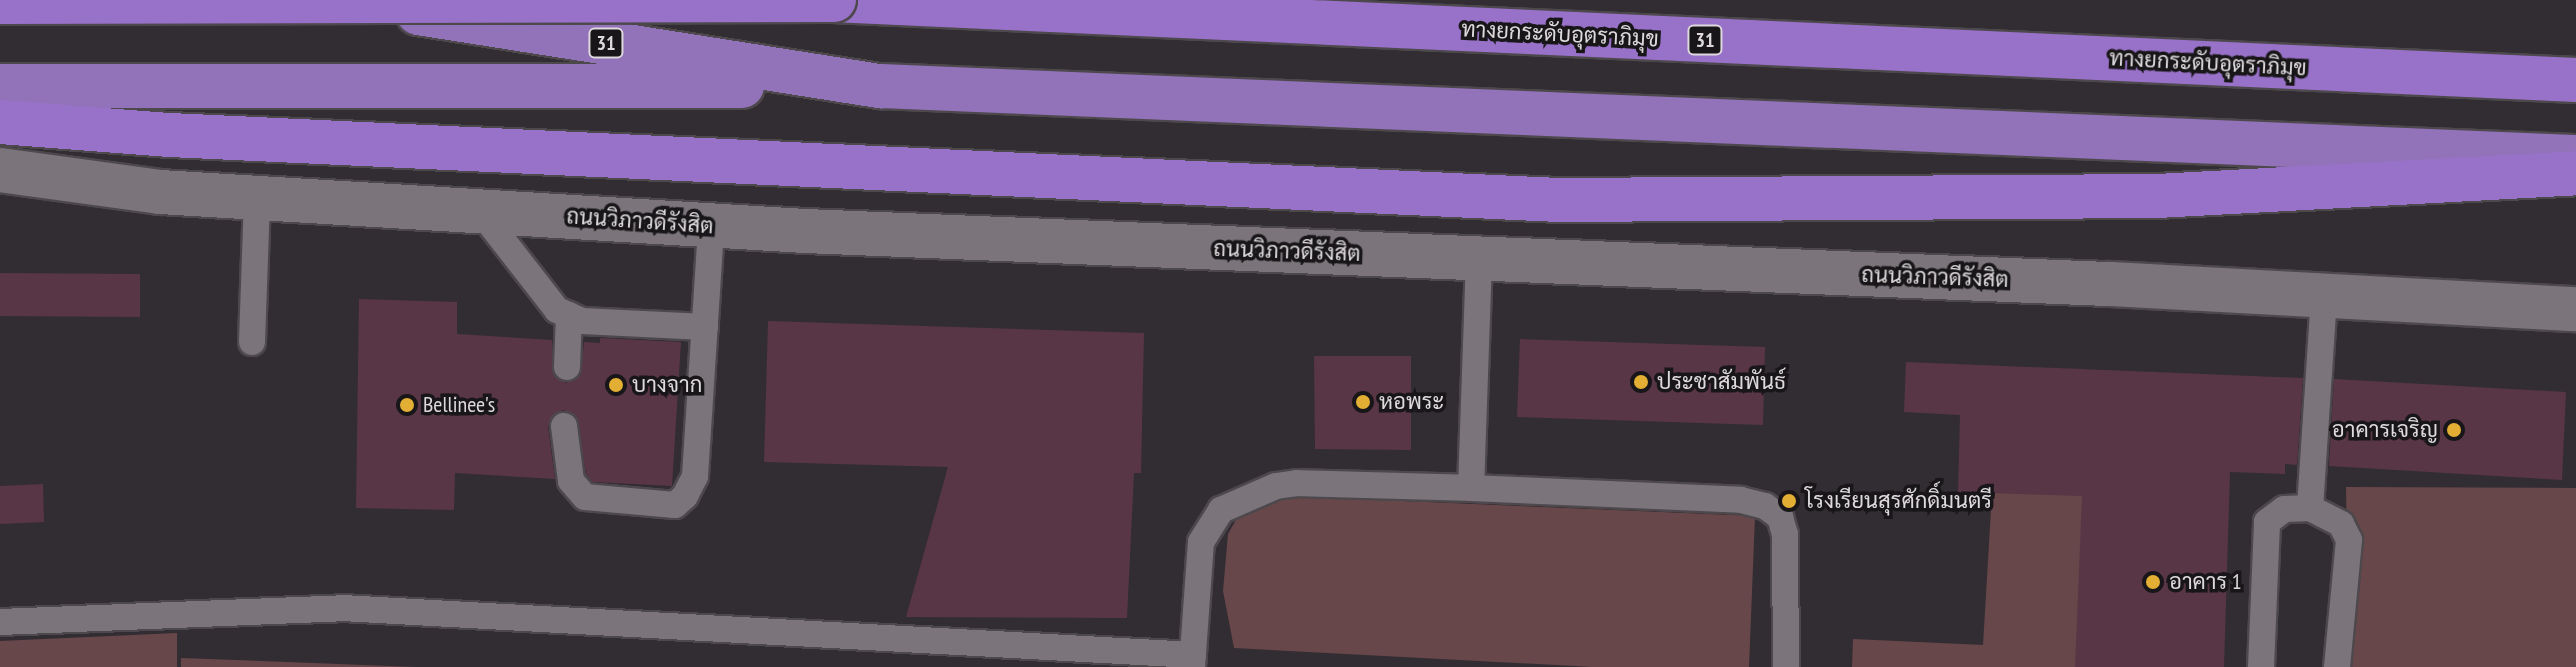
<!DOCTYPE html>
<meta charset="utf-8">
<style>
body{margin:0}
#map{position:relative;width:2576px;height:667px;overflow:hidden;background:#322d32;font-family:"PT Sans Narrow",Sarabun,sans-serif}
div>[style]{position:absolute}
.green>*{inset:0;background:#68474a}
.building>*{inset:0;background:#583645}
.roads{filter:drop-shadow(2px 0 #4d484c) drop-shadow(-2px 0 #4d484c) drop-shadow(0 2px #4d484c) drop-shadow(0 -2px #4d484c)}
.service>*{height:26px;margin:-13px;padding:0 13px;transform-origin:13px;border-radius:13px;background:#7b757b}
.secondary>*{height:44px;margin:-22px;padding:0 22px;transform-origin:22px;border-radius:22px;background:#7b757b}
.trunk>*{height:44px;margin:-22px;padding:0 22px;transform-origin:22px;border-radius:22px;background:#9272b8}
.motorway>*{height:44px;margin:-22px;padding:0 22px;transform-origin:22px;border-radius:22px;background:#9871c8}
.bridges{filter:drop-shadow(2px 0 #4d484c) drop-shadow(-2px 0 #4d484c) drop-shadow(0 2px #4d484c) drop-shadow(0 -2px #4d484c)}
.motorway-bridge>*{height:44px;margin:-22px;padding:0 22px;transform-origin:22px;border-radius:22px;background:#9871c8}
.dots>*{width:22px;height:22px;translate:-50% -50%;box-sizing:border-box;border:4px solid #181618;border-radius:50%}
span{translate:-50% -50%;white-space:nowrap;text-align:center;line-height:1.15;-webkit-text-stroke:7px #181618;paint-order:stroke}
.shield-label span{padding:2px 6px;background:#181618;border:2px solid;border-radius:6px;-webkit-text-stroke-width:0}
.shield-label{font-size:20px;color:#ddd9dc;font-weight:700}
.street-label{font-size:22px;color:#ddd9dc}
.poi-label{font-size:22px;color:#ddd9dc}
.left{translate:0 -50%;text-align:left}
.right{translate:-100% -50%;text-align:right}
</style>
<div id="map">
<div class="green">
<div style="clip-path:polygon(2127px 487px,2138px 667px,1852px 667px,1853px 639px,1983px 645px,1992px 493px)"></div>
<div style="clip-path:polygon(2346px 487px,2576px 488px,2576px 667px,2349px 667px)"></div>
<div style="clip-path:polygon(1286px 496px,1755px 516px,1749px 667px,1593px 667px,1234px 648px,1223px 591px,1228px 534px,1241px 511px)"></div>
<div style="clip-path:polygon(177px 633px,177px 667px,0 667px,0 641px)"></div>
<div style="clip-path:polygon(181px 658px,416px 667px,181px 667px)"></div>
</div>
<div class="building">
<div style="clip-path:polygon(0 273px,140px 274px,140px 317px,0 316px)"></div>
<div style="clip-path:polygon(359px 299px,457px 302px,457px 334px,552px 340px,553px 374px,566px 383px,581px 375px,584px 342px,600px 343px,600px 338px,681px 342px,672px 486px,593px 482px,586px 474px,577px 417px,563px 410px,554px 414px,548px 427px,555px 479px,455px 473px,454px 510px,356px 508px)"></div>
<div style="clip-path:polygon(768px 321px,1144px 333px,1141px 473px,1134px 473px,1127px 618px,906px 617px,948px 467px,764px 462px)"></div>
<div style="clip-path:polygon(1520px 339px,1765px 347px,1763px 425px,1517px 417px)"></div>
<div style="clip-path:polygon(1314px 356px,1411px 356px,1411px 450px,1315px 449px)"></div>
<div style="clip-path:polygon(1906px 362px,2303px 378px,2297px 465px,2285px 464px,2285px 474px,2230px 472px,2224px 667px,2075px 667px,2082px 496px,1958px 492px,1960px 415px,1904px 412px)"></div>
<div style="clip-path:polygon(2334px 379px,2566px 392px,2562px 480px,2329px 466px)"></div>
<div style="clip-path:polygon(43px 484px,44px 522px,0 524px,0 486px)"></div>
</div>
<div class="roads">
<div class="service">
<div style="left:480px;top:211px;width:125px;rotate:52.1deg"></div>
<div style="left:557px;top:310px;width:27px;rotate:24deg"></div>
<div style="left:582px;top:321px;width:123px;rotate:2.8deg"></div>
<div style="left:1479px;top:259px;width:229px;rotate:92deg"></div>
<div style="left:1471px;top:488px;width:270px;rotate:2.5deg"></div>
<div style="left:1741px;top:500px;width:25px;rotate:14deg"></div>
<div style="left:1765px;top:506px;width:19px;rotate:36deg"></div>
<div style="left:1780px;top:517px;width:18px;rotate:74deg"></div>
<div style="left:1785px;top:534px;width:133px;rotate:89.6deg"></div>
<div style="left:252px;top:342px;width:144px;rotate:-88deg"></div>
<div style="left:567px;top:367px;width:52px;rotate:-87.8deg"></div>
<div style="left:564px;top:426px;width:55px;rotate:82.7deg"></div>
<div style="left:571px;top:481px;width:21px;rotate:49deg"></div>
<div style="left:585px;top:497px;width:90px;rotate:5.1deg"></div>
<div style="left:675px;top:505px;width:13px;rotate:-42deg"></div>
<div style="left:685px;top:496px;width:22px;rotate:-63deg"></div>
<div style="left:695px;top:476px;width:251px;rotate:-86.3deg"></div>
<div style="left:2310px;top:508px;width:35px;rotate:27deg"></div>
<div style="left:2341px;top:524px;width:18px;rotate:63deg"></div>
<div style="left:2349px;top:540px;width:128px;rotate:95.4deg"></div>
<div style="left:0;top:622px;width:342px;rotate:-2.3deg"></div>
<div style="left:342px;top:608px;width:852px;rotate:3.16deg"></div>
<div style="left:1192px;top:667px;width:125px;rotate:-85.9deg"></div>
<div style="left:1201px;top:542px;width:38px;rotate:-58deg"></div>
<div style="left:1221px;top:510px;width:60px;rotate:-23.6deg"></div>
<div style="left:1276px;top:486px;width:21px;rotate:-8deg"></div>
<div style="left:1297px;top:483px;width:174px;rotate:1.6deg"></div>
<div style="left:2261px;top:667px;width:145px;rotate:-87.6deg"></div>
<div style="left:2267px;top:522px;width:21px;rotate:-37deg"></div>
<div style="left:2284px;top:509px;width:26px;rotate:-2deg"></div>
<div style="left:2310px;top:508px;width:213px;rotate:-86.2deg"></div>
</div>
<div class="secondary">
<div style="left:0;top:170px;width:162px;rotate:7.8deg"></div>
<div style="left:160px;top:192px;width:646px;rotate:3.46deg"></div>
<div style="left:805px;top:231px;width:1306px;rotate:2.33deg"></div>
<div style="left:2110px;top:284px;width:467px;rotate:3.1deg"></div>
</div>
<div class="trunk">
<div style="left:418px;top:13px;width:469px;rotate:9deg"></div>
<div style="left:881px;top:86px;width:1694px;rotate:2.4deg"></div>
<div style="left:0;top:86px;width:742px"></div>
</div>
<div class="motorway">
<div style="left:833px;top:0;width:1745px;rotate:2.63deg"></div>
<div style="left:0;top:122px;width:170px;rotate:4.4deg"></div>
<div style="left:170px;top:135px;width:1389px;rotate:2.68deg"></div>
<div style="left:1557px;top:200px;width:600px;rotate:-0.38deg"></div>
<div style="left:2157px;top:196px;width:420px;rotate:-3.1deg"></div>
</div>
</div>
<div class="bridges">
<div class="motorway-bridge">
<div style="left:0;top:2px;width:834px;rotate:-0.14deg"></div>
</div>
</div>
<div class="dots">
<div style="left:1641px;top:382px;background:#e2af34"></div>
<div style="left:616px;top:385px;background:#e2af34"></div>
<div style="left:1363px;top:402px;background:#e2af34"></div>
<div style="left:407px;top:405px;background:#e2af34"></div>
<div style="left:2454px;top:430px;background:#e2af34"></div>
<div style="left:1789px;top:501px;background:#e2af34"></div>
<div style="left:2153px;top:582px;background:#e2af34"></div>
</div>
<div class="shield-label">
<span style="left:1705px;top:40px">31</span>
<span style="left:606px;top:43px">31</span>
</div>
<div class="street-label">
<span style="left:1560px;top:34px;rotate:3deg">ทางยกระดับอุตราภิมุข</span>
<span style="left:2208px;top:63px;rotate:3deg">ทางยกระดับอุตราภิมุข</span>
<span style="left:640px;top:221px;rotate:4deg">ถนนวิภาวดีรังสิต</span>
<span style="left:1287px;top:251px;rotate:2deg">ถนนวิภาวดีรังสิต</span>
<span style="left:1935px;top:277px;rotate:2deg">ถนนวิภาวดีรังสิต</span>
</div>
<div class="poi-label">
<span class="left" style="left:1657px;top:382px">ประชาสัมพันธ์</span>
<span class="left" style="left:632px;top:385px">บางจาก</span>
<span class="left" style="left:1379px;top:402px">หอพระ</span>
<span class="left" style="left:423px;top:405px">Bellinee's</span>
<span class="right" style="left:2438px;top:430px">อาคารเจริญ</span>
<span class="left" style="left:1805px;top:501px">โรงเรียนสุรศักดิ์มนตรี</span>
<span class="left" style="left:2169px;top:582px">อาคาร 1</span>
</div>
</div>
